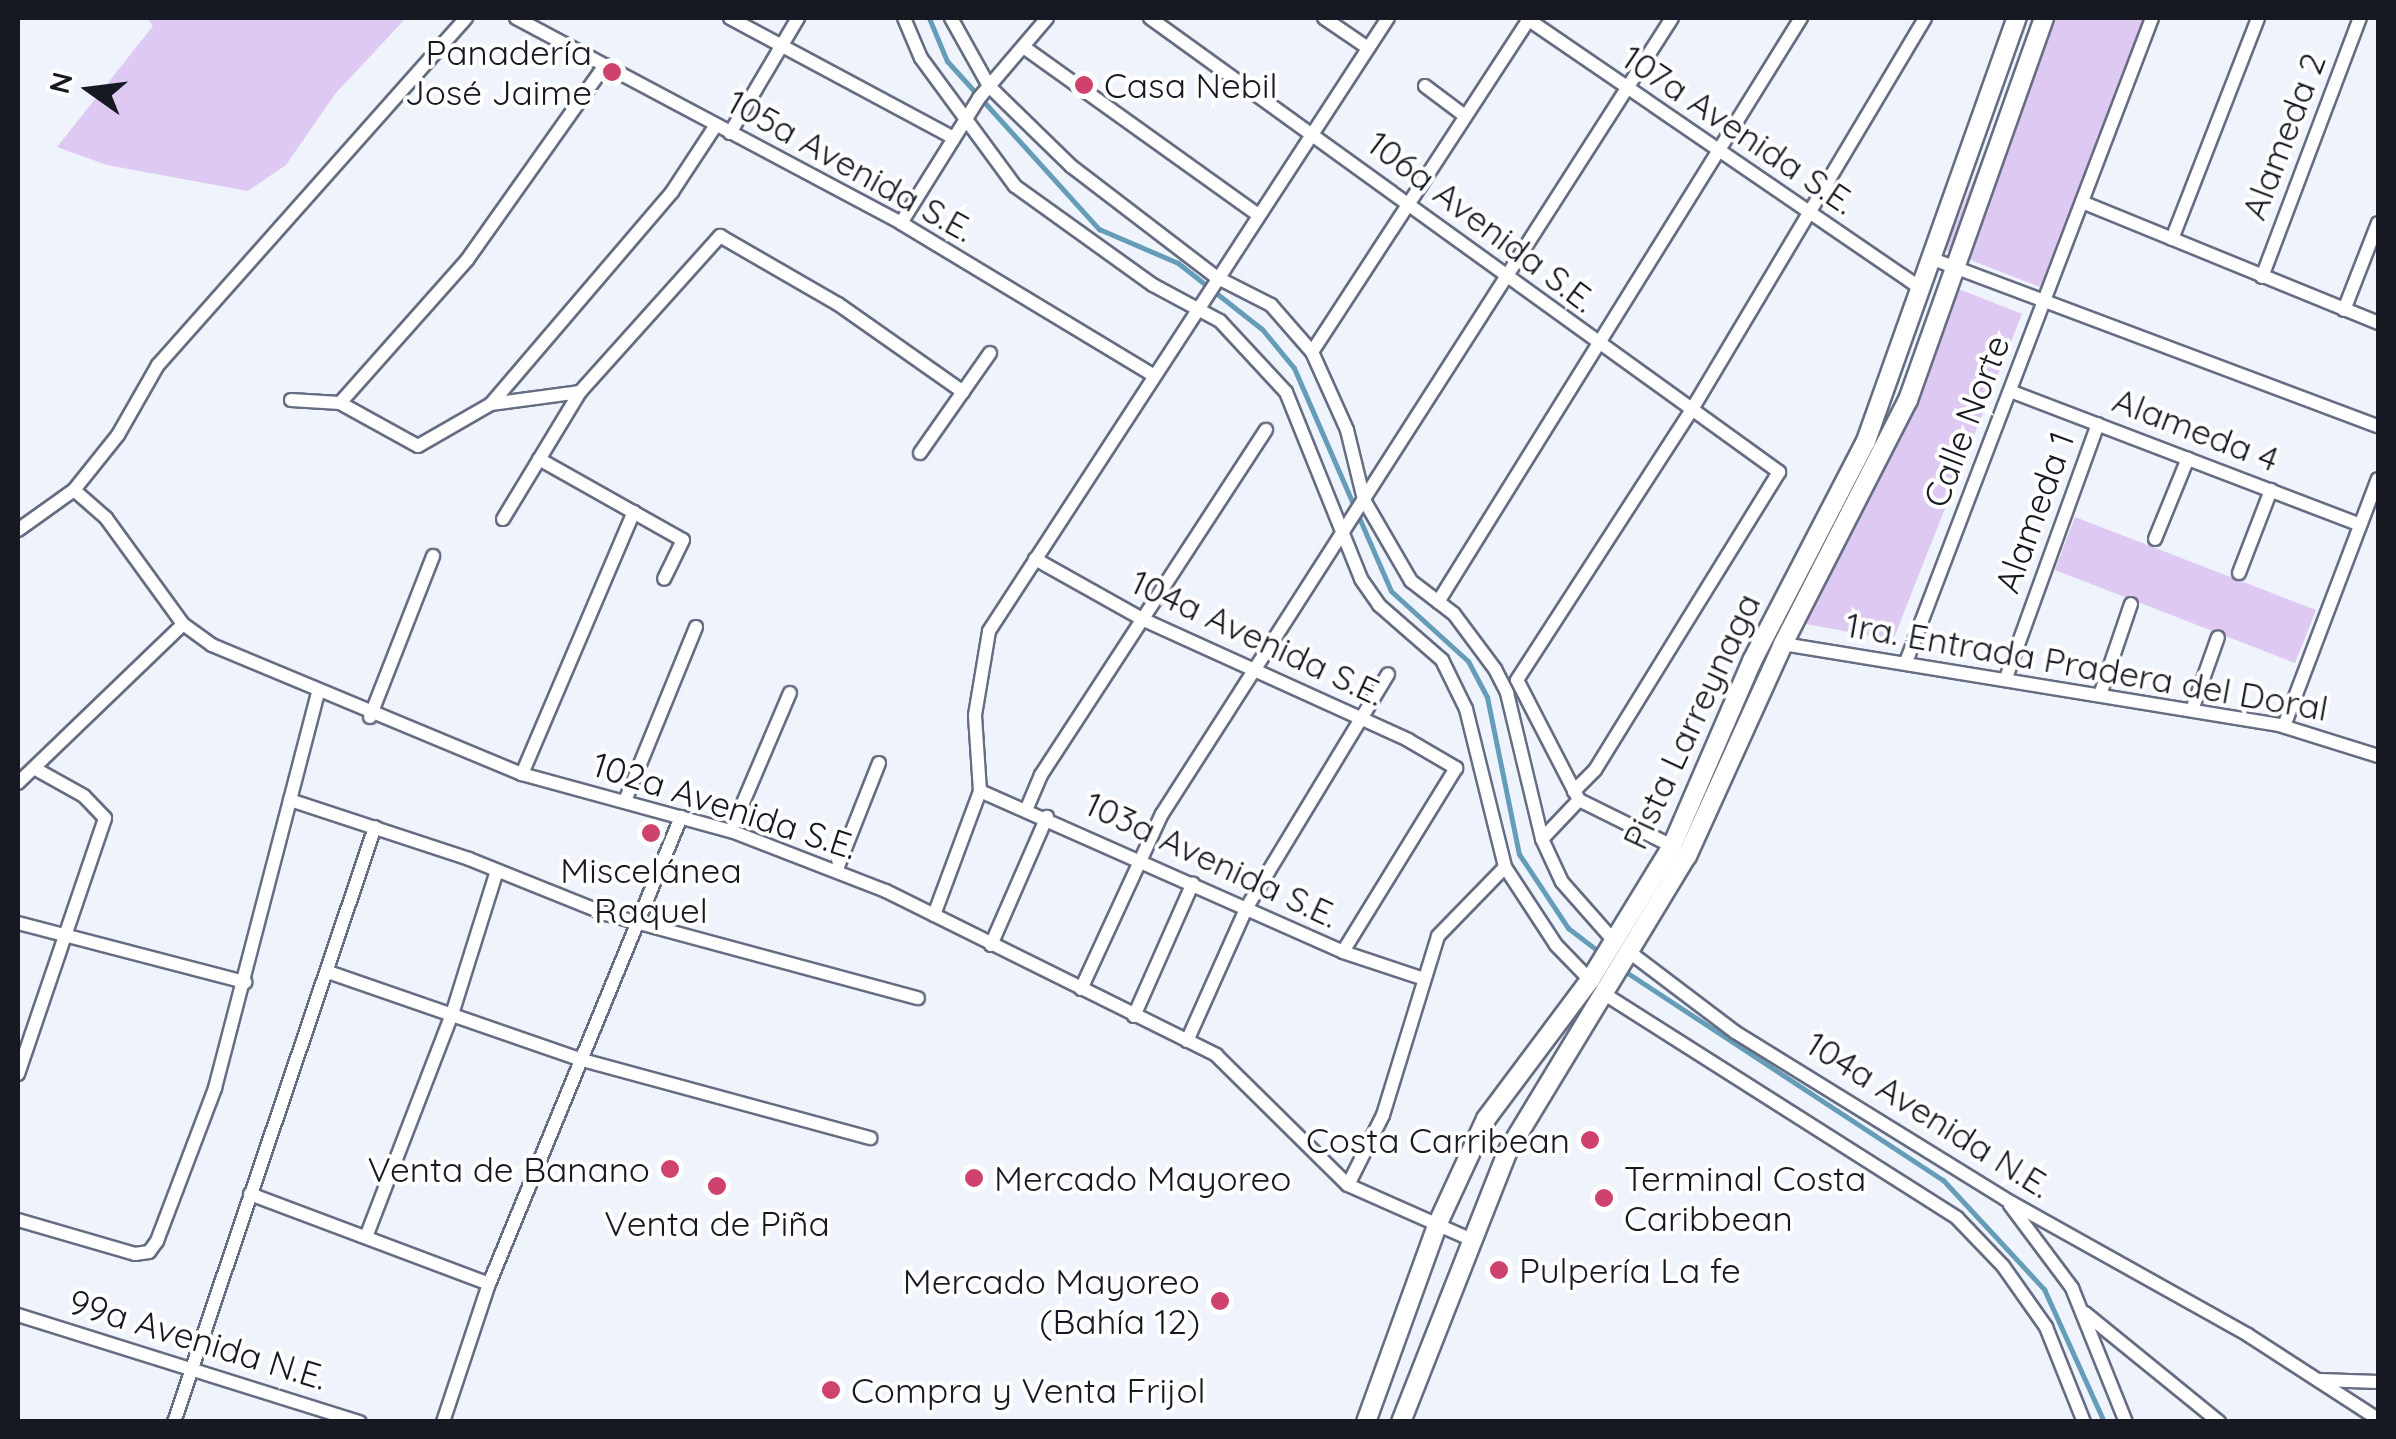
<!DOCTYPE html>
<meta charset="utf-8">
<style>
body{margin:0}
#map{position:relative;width:2396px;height:1439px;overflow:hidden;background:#eff3fc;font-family:Quicksand,sans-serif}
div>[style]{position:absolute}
.green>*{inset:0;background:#ddc9f1}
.stream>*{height:5px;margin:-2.5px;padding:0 2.5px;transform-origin:2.5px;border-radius:2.5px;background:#659db9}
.roads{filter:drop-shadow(2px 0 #656d82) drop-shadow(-2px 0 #656d82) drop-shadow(0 2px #656d82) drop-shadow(0 -2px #656d82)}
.street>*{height:12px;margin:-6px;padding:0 6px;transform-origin:6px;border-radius:6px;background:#fff}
.secondary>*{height:18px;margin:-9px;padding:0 9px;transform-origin:9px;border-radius:9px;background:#fff}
.dots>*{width:28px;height:28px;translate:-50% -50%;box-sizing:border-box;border:5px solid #fff;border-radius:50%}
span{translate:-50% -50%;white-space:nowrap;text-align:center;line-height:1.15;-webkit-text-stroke:8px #fff;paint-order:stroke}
.poi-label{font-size:35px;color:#161921}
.right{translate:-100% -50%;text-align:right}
.left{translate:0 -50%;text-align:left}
.street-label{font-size:35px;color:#161921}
.frame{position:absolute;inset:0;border:20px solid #161921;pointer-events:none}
.north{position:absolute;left:40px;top:40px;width:100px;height:100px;-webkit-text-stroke:8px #fff;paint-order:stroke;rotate:284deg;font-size:28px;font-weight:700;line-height:40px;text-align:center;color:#161921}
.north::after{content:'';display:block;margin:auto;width:35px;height:45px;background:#161921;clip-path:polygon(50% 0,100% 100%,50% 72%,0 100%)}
</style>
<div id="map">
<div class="green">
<div style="clip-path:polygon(147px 18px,406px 18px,335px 94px,286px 165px,248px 191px,107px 165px,57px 147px,153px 26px)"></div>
<div style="clip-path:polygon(2039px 18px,2144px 18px,2040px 287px,1945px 250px)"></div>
<div style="clip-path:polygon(1956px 288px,2022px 314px,1893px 640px,1806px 624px,1917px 402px)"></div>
<div style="clip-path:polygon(2075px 517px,2316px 610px,2295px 663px,2055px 570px)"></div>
</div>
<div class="stream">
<div style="left:929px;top:18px;width:47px;rotate:67.3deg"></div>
<div style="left:947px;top:61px;width:227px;rotate:47.9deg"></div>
<div style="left:1099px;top:229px;width:86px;rotate:23.3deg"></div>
<div style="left:1178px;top:263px;width:107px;rotate:38.2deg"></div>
<div style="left:1262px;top:329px;width:50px;rotate:50.6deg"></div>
<div style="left:1294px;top:368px;width:243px;rotate:66.5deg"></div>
<div style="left:1391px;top:591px;width:104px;rotate:42.3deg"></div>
<div style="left:1468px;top:661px;width:41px;rotate:62.2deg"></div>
<div style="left:1487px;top:697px;width:160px;rotate:78.5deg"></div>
<div style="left:1519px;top:854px;width:89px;rotate:56.5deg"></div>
<div style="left:1568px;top:928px;width:43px;rotate:37.4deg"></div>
<div style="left:1623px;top:970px;width:383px;rotate:33.3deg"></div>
<div style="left:1943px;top:1180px;width:149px;rotate:47.2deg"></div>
<div style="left:2044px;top:1289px;width:146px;rotate:65.7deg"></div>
</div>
<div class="roads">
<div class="street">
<div style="left:516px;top:18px;width:436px;rotate:28deg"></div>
<div style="left:901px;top:223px;width:294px;rotate:31.1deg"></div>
<div style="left:730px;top:18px;width:254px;rotate:28.2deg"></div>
<div style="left:904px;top:18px;width:43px;rotate:67deg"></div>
<div style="left:921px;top:58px;width:159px;rotate:53.7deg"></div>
<div style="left:1015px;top:186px;width:170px;rotate:35.7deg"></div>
<div style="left:1153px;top:285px;width:76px;rotate:28.2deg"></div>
<div style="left:1220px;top:321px;width:97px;rotate:47.1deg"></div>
<div style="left:1286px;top:392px;width:201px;rotate:68.1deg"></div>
<div style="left:1361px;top:579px;width:32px;rotate:55deg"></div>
<div style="left:1379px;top:605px;width:84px;rotate:41.1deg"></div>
<div style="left:1442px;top:660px;width:55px;rotate:63.9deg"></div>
<div style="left:1466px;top:709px;width:163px;rotate:76.1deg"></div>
<div style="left:1505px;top:867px;width:93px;rotate:56.8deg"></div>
<div style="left:1556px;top:945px;width:49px;rotate:45.8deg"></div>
<div style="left:951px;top:18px;width:78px;rotate:60.8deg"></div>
<div style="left:989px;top:86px;width:115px;rotate:44.3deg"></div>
<div style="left:1071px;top:166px;width:183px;rotate:37.4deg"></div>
<div style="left:1216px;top:277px;width:62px;rotate:27deg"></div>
<div style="left:1271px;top:305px;width:62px;rotate:48.9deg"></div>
<div style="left:1312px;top:352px;width:85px;rotate:65.8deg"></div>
<div style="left:1347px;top:430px;width:72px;rotate:76.3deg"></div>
<div style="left:1364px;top:500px;width:94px;rotate:59.9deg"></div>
<div style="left:1411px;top:581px;width:54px;rotate:37.5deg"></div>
<div style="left:1454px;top:614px;width:69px;rotate:53.3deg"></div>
<div style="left:1495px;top:669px;width:27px;rotate:63deg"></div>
<div style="left:1507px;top:693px;width:150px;rotate:76.5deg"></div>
<div style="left:1542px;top:839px;width:47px;rotate:65.1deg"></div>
<div style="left:1562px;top:882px;width:79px;rotate:48.6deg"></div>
<div style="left:1150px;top:18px;width:776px;rotate:35.82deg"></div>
<div style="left:1779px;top:472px;width:350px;rotate:121.7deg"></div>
<div style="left:1595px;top:770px;width:30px;rotate:135deg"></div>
<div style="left:1324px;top:18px;width:53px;rotate:34.3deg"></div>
<div style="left:1526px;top:18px;width:478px;rotate:34.4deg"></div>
<div style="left:1025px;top:48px;width:285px;rotate:35.6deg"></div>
<div style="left:1425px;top:86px;width:50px;rotate:36.9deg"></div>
<div style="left:730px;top:133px;width:134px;rotate:-59.4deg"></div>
<div style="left:2082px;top:202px;width:320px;rotate:22.2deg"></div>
<div style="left:901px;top:223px;width:147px;rotate:-58deg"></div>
<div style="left:979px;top:98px;width:105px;rotate:-49.6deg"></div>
<div style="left:2172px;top:239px;width:237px;rotate:-68.7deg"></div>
<div style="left:1930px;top:258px;width:478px;rotate:20.6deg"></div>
<div style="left:2262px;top:277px;width:277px;rotate:-69.3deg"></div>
<div style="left:2344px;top:310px;width:93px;rotate:-68.7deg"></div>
<div style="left:1312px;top:352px;width:399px;rotate:-56.9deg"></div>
<div style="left:2010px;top:391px;width:375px;rotate:20.9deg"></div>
<div style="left:291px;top:400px;width:49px;rotate:3.5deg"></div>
<div style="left:340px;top:403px;width:89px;rotate:28.9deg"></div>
<div style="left:418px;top:446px;width:84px;rotate:-29.9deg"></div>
<div style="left:491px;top:404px;width:90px;rotate:-7.7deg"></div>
<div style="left:580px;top:392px;width:210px;rotate:-48.1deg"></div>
<div style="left:720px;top:236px;width:136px;rotate:30deg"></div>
<div style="left:838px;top:304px;width:153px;rotate:35.1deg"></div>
<div style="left:340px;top:403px;width:191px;rotate:-48.4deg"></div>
<div style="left:467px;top:260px;width:239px;rotate:-54.7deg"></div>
<div style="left:491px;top:404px;width:279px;rotate:-49.5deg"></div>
<div style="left:672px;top:192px;width:80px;rotate:-56.7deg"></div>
<div style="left:920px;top:453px;width:122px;rotate:-55deg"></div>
<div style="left:539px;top:459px;width:165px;rotate:29.4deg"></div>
<div style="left:683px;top:540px;width:43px;rotate:116deg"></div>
<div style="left:74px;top:490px;width:43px;rotate:41.2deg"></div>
<div style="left:106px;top:518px;width:131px;rotate:54deg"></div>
<div style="left:183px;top:624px;width:36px;rotate:36deg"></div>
<div style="left:212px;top:645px;width:336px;rotate:22.6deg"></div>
<div style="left:522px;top:774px;width:217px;rotate:15.3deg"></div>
<div style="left:731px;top:831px;width:166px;rotate:21.2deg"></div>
<div style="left:886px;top:891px;width:369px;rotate:26.4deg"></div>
<div style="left:1216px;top:1055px;width:185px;rotate:44.6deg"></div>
<div style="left:1348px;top:1185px;width:133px;rotate:23.9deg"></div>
<div style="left:503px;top:519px;width:149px;rotate:-58.8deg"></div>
<div style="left:18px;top:530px;width:69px;rotate:-35.5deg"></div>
<div style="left:74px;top:490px;width:70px;rotate:-51.3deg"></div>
<div style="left:118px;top:435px;width:81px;rotate:-60.3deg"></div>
<div style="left:158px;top:365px;width:464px;rotate:-48.4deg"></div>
<div style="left:2155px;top:539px;width:87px;rotate:-67.8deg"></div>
<div style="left:1035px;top:559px;width:125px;rotate:29.2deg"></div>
<div style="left:1144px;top:620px;width:290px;rotate:24.4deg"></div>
<div style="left:1408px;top:740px;width:56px;rotate:30.3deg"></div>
<div style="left:1456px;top:768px;width:216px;rotate:121.6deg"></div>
<div style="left:2239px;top:573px;width:89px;rotate:-68.9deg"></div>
<div style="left:1438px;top:602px;width:688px;rotate:-58.14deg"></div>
<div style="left:1783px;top:644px;width:503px;rotate:9.27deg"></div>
<div style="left:2279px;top:725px;width:104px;rotate:17.4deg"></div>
<div style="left:1906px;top:662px;width:689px;rotate:-69.09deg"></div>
<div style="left:2006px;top:678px;width:270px;rotate:-70.1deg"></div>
<div style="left:2100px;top:695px;width:96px;rotate:-71.2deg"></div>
<div style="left:2192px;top:710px;width:77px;rotate:-70.4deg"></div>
<div style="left:370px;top:717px;width:173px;rotate:-68.6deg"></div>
<div style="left:2284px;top:726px;width:264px;rotate:-69.2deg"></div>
<div style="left:522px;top:774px;width:285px;rotate:-66.9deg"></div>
<div style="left:18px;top:783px;width:229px;rotate:-43.9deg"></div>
<div style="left:980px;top:791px;width:397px;rotate:23.9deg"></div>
<div style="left:1343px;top:952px;width:82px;rotate:18.4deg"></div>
<div style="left:290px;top:800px;width:188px;rotate:18.2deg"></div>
<div style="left:469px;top:859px;width:148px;rotate:21.9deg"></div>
<div style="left:606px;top:914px;width:323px;rotate:15.1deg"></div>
<div style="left:625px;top:801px;width:188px;rotate:-67.8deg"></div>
<div style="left:1027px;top:808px;width:36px;rotate:-67deg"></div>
<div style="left:1041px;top:775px;width:412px;rotate:-56.9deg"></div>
<div style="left:731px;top:831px;width:150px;rotate:-66.9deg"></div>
<div style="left:1542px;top:839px;width:54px;rotate:-46.5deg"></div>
<div style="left:1672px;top:846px;width:104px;rotate:-153.7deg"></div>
<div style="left:1579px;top:800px;width:135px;rotate:-117.3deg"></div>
<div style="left:1517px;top:680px;width:320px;rotate:-57.1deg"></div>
<div style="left:1691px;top:411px;width:457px;rotate:-59.2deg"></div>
<div style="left:837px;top:869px;width:114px;rotate:-68.4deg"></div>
<div style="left:934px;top:915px;width:132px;rotate:-69.6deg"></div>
<div style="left:980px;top:791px;width:76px;rotate:-93.8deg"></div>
<div style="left:975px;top:715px;width:85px;rotate:-80.5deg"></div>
<div style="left:989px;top:631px;width:731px;rotate:-56.94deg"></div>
<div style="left:18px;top:923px;width:235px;rotate:14.6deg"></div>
<div style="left:991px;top:945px;width:140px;rotate:-66.4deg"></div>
<div style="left:1632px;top:954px;width:129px;rotate:37.1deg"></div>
<div style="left:1735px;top:1032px;width:317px;rotate:31.7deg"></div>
<div style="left:2005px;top:1199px;width:278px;rotate:29.2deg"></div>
<div style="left:2248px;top:1335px;width:155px;rotate:32.9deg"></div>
<div style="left:328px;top:972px;width:266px;rotate:19.1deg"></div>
<div style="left:579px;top:1059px;width:302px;rotate:15.2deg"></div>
<div style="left:1081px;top:989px;width:193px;rotate:-65.2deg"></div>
<div style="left:1162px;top:814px;width:945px;rotate:-57.35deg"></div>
<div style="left:1606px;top:995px;width:416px;rotate:32.4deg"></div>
<div style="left:1957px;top:1218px;width:66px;rotate:46.2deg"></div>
<div style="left:2003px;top:1266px;width:75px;rotate:54.8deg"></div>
<div style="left:2046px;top:1327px;width:102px;rotate:68.2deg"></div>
<div style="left:1134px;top:1016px;width:145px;rotate:-66.1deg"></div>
<div style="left:1187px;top:1041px;width:147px;rotate:-65.9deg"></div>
<div style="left:1247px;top:907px;width:272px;rotate:-58.8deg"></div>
<div style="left:18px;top:1074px;width:270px;rotate:-71.2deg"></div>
<div style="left:105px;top:818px;width:30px;rotate:-134deg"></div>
<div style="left:84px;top:796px;width:57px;rotate:-150.8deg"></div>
<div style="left:1348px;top:1185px;width:78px;rotate:-63.4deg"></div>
<div style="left:1383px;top:1115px;width:187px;rotate:-72.9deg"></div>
<div style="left:1438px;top:936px;width:96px;rotate:-45.8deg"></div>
<div style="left:250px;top:1194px;width:255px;rotate:20.6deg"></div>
<div style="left:2010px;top:1205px;width:104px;rotate:53.2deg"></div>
<div style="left:2072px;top:1288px;width:144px;rotate:68.1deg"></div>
<div style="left:18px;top:1220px;width:122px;rotate:16.2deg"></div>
<div style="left:135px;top:1254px;width:14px;rotate:-8deg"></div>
<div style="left:149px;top:1252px;width:14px;rotate:-54deg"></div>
<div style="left:157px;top:1241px;width:164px;rotate:-69.2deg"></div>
<div style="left:215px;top:1088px;width:409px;rotate:-75.4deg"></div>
<div style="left:366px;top:1237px;width:242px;rotate:-68.9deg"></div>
<div style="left:453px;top:1011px;width:144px;rotate:-72.6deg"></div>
<div style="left:2085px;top:1313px;width:173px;rotate:39.1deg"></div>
<div style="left:18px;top:1315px;width:358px;rotate:17.4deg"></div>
<div style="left:2320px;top:1380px;width:58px;rotate:2deg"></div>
<div style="left:174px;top:1422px;width:628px;rotate:-71.33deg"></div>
<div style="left:443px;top:1422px;width:145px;rotate:-71.6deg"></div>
<div style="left:489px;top:1284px;width:505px;rotate:-67.65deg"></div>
</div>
<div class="secondary">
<div style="left:1366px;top:1422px;width:212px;rotate:-70.1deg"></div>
<div style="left:1438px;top:1223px;width:115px;rotate:-65.2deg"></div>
<div style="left:1486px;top:1119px;width:174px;rotate:-53.2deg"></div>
<div style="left:1590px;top:980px;width:157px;rotate:-58.5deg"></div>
<div style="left:1672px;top:846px;width:202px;rotate:-66.6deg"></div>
<div style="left:1752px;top:661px;width:248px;rotate:-62.6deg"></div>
<div style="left:1866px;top:441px;width:449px;rotate:-70.4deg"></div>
<div style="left:1401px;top:1422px;width:291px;rotate:-68.5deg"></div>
<div style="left:1508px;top:1151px;width:345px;rotate:-58.8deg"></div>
<div style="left:1687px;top:856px;width:233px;rotate:-65.6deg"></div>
<div style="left:1783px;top:644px;width:274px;rotate:-62.9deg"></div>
<div style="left:1908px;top:400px;width:405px;rotate:-70.4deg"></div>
</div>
</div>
<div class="dots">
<div style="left:612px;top:72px;background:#d0426e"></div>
<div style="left:1084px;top:85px;background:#d0426e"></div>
<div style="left:651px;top:833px;background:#d0426e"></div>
<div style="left:1590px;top:1140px;background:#d0426e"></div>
<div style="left:670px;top:1169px;background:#d0426e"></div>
<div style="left:974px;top:1178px;background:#d0426e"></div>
<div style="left:717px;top:1186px;background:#d0426e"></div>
<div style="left:1604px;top:1198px;background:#d0426e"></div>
<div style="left:1499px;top:1270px;background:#d0426e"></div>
<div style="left:1220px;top:1301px;background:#d0426e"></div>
<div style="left:831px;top:1390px;background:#d0426e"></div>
</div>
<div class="poi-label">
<span class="right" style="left:592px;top:72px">Panadería<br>José Jaime</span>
<span class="left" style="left:1104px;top:85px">Casa Nebil</span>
<span style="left:651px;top:890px">Miscelánea<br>Raquel</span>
<span class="right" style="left:1570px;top:1140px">Costa Carribean</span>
<span class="right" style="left:650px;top:1169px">Venta de Banano</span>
<span class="left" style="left:994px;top:1178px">Mercado Mayoreo</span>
<span class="left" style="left:1624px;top:1198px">Terminal Costa<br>Caribbean</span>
<span style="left:717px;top:1223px">Venta de Piña</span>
<span class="left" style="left:1519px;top:1270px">Pulpería La fe</span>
<span class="right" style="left:1200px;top:1301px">Mercado Mayoreo<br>(Bahía 12)</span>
<span class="left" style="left:851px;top:1390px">Compra y Venta Frijol</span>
</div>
<div class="street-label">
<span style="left:1739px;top:129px;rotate:34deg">107a Avenida S.E.</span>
<span style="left:2283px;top:136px;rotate:-69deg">Alameda 2</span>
<span style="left:851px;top:165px;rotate:29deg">105a Avenida S.E.</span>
<span style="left:1482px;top:221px;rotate:37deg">106a Avenida S.E.</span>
<span style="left:1966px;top:421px;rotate:-69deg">Calle Norte</span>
<span style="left:2196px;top:429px;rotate:21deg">Alameda 4</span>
<span style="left:2034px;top:512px;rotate:-70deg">Alameda 1</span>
<span style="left:1258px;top:637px;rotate:25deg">104a Avenida S.E.</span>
<span style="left:2087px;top:666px;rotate:10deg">1ra. Entrada Pradera del Doral</span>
<span style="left:1691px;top:721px;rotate:-65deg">Pista Larreynaga</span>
<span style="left:725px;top:805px;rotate:18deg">102a Avenida S.E.</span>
<span style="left:1212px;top:859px;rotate:25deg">103a Avenida S.E.</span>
<span style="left:1929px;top:1114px;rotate:32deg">104a Avenida N.E.</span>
<span style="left:198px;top:1339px;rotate:17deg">99a Avenida N.E.</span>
</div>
<div class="frame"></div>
<div class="north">N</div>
</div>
